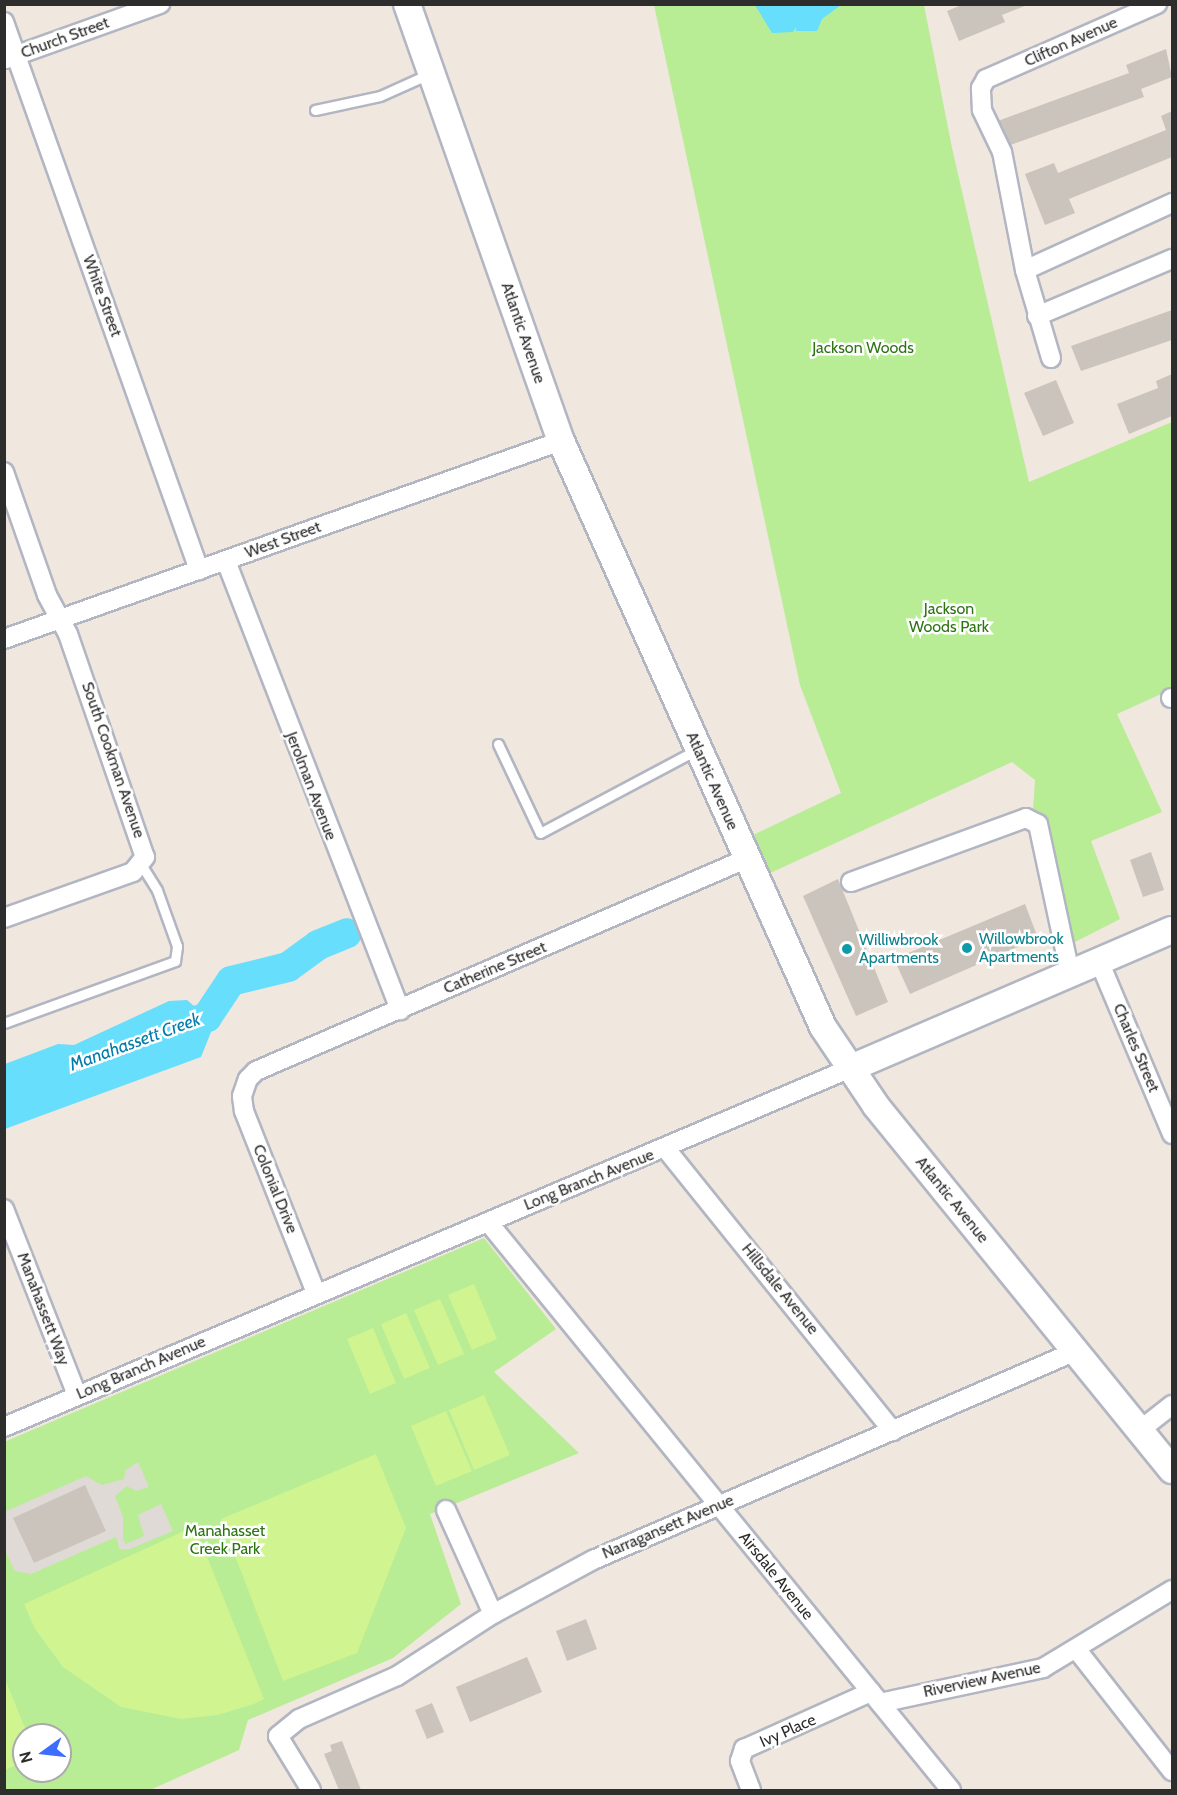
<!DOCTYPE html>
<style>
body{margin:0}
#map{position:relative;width:1177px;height:1795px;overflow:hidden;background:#f0e7de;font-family:Cabin,sans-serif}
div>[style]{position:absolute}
.green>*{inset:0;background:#b8ec95}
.pitch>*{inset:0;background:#d0f490}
.plaza>*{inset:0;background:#dfdad5}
.water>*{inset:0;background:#66defc}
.river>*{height:30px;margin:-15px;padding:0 15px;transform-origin:15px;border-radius:15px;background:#66defc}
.building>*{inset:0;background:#cbc4bd}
.roads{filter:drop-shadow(2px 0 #b2b6c2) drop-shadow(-2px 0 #b2b6c2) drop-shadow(0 2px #b2b6c2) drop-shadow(0 -2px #b2b6c2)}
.lane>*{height:9px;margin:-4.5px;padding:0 4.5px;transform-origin:4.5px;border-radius:4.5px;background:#fff}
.street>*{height:18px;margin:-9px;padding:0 9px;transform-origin:9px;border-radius:9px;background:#fff}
.secondary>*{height:26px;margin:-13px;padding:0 13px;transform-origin:13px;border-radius:13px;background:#fff}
.dots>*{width:16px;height:16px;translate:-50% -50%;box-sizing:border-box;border:3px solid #fff;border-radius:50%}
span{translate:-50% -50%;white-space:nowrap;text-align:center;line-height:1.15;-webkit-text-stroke:5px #fff;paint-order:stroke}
.street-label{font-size:16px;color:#2d2d2d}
.park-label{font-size:16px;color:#2d7413}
.culture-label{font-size:16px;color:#0d838f}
.left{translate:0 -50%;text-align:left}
.water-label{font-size:18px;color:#007dad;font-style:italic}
.frame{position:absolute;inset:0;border:6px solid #2d2d2d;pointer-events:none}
.north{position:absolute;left:12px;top:1723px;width:60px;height:60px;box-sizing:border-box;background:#fff;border:2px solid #ababab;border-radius:50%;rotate:255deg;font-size:16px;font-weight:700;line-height:24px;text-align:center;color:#2d2d2d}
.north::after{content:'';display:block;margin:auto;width:21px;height:27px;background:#3b6dff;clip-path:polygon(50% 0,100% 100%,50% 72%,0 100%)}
</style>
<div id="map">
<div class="green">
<div style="clip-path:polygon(654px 5px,924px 5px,952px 148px,1029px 482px,1172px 422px,1172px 689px,1117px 714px,1162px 812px,1091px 841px,1120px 919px,1071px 944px,1047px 821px,1033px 810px,1035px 780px,1012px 762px,768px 874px,751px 836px,841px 793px,800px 685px)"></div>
<div style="clip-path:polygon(evenodd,484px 1238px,556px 1329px,494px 1372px,579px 1453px,430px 1514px,461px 1604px,393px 1658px,248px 1720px,239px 1750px,150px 1790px,5px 1790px,4px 1442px,484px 1238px,24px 1735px,60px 1735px,60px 1771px,24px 1771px,24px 1735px)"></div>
</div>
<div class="pitch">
<div style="clip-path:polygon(474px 1284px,497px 1339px,472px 1350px,448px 1295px)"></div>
<div style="clip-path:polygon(440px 1299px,464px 1354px,438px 1365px,414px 1310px)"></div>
<div style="clip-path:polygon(406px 1313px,430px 1368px,404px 1379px,381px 1324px)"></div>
<div style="clip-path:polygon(373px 1328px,396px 1383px,370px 1394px,347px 1339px)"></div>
<div style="clip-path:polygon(484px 1395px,510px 1455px,474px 1470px,449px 1410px)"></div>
<div style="clip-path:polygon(446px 1411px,472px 1471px,436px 1486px,411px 1426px)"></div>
<div style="clip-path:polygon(376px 1454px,406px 1528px,357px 1653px,283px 1681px,221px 1519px)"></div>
<div style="clip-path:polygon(182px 1532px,197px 1535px,202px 1544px,264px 1699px,254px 1704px,218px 1715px,181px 1719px,121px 1707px,63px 1667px,35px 1629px,24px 1604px)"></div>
<div style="clip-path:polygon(5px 1679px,28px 1735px,24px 1735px,24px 1762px,5px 1770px)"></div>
</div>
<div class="plaza">
<div style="clip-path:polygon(138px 1462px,149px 1487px,136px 1491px,127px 1486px,115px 1496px,123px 1517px,123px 1540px,126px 1544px,144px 1536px,138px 1515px,161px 1504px,173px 1531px,130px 1549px,120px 1550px,116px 1537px,31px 1574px,15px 1571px,5px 1551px,4px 1512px,86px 1476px,102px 1485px,124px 1479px,126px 1470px)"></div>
</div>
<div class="water">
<div style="clip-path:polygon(755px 5px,841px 5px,822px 19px,817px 31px,796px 31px,796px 27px,793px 32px,772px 33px)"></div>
<div style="clip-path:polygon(187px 1000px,207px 1017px,211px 1032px,201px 1057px,5px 1129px,5px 1064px,58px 1044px,74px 1045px,169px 1001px)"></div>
</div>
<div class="river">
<div style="left:170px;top:1030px;width:39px;rotate:-19deg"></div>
<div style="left:207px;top:1017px;width:43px;rotate:-56.3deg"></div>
<div style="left:231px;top:981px;width:59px;rotate:-13.8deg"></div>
<div style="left:288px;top:967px;width:37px;rotate:-36deg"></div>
<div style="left:318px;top:945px;width:31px;rotate:-22deg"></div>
</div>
<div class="building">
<div style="clip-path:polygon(964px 4px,1027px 4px,1027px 5px,1002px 15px,1005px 22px,959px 41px,947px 11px)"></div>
<div style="clip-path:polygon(1166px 49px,1172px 77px,1141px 89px,1144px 97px,1005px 147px,995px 122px,1129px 73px,1126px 65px)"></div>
<div style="clip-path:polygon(1172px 111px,1172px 157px,1069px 199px,1075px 213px,1045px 225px,1025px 174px,1054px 163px,1058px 173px,1166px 130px,1161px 116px)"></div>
<div style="clip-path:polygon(1172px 310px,1172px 340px,1081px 371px,1071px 346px)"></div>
<div style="clip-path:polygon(1172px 374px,1172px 416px,1129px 434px,1117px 404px,1158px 388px,1156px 381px)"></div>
<div style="clip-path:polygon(1056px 380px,1074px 423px,1043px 436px,1024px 393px)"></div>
<div style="clip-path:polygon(1151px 852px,1164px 890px,1143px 897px,1130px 860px)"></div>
<div style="clip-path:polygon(838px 879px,888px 1002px,856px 1016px,803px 896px)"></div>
<div style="clip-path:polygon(1025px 904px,1038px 938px,910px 994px,894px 959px)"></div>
<div style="clip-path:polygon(85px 1485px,106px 1531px,34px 1563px,13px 1518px)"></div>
<div style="clip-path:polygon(586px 1619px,597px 1649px,567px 1661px,556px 1631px)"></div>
<div style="clip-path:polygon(527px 1657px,542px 1692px,470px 1722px,456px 1687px)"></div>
<div style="clip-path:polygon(432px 1703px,444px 1732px,427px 1739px,415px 1710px)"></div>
<div style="clip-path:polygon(342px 1741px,361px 1790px,339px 1790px,324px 1754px,332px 1751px,330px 1745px)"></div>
</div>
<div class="roads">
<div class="lane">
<div style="left:315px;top:110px;width:66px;rotate:-12.2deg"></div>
<div style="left:380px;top:96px;width:54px;rotate:-24.2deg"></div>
<div style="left:498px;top:744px;width:98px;rotate:64.7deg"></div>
<div style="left:540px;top:833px;width:177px;rotate:-28deg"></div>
<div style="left:4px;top:1023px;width:182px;rotate:-19.9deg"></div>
<div style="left:175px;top:961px;width:15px;rotate:-82deg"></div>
<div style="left:177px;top:946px;width:59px;rotate:-109.7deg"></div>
<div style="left:157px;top:890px;width:28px;rotate:-122deg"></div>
</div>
<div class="street">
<div style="left:4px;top:22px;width:582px;rotate:70.41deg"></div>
<div style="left:6px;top:59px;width:164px;rotate:-19.7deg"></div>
<div style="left:1025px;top:270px;width:162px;rotate:-24.5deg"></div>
<div style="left:1037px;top:316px;width:147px;rotate:-22.9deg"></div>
<div style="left:1051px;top:358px;width:92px;rotate:-106.5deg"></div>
<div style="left:1025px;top:270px;width:120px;rotate:-101deg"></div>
<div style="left:1002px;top:152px;width:47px;rotate:-115.5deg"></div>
<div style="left:982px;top:110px;width:22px;rotate:-93deg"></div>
<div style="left:981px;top:88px;width:10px;rotate:-61deg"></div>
<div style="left:986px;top:79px;width:187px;rotate:-23.7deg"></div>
<div style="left:4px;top:472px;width:130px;rotate:70.7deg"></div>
<div style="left:47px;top:595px;width:44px;rotate:61.7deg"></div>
<div style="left:68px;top:634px;width:236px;rotate:71deg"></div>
<div style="left:145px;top:857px;width:19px;rotate:129deg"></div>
<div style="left:133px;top:872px;width:137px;rotate:160.4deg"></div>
<div style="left:226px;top:561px;width:482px;rotate:68.8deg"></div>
<div style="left:4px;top:639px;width:591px;rotate:-19.57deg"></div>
<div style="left:1171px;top:698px;width:1px"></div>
<div style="left:851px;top:882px;width:186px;rotate:-20.1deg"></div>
<div style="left:1026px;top:818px;width:13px;rotate:27deg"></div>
<div style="left:1038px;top:824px;width:152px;rotate:77.9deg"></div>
<div style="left:1099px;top:961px;width:188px;rotate:67.1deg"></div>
<div style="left:666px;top:1149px;width:362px;rotate:51.2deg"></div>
<div style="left:4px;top:1209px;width:200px;rotate:68.6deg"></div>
<div style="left:488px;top:1222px;width:733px;rotate:50.82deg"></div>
<div style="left:316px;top:1293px;width:196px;rotate:-111.6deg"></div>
<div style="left:244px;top:1111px;width:15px;rotate:-98deg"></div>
<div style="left:242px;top:1096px;width:18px;rotate:-71deg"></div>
<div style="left:248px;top:1079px;width:11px;rotate:-45deg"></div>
<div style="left:256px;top:1071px;width:536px;rotate:-23.41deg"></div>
<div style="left:4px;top:1427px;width:920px;rotate:-22.97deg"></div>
<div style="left:1140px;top:1430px;width:41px;rotate:-38deg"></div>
<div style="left:446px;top:1510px;width:114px;rotate:65.7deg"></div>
<div style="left:1077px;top:1650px;width:154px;rotate:51.9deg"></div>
<div style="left:880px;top:1703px;width:167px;rotate:-12.1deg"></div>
<div style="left:1043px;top:1668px;width:151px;rotate:-31.2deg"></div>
<div style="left:311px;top:1790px;width:63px;rotate:-121.4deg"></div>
<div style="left:278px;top:1736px;width:27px;rotate:-39deg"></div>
<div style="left:299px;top:1719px;width:107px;rotate:-23.7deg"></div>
<div style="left:397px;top:1676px;width:114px;rotate:-32.9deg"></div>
<div style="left:493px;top:1614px;width:114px;rotate:-28.4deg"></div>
<div style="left:593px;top:1560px;width:526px;rotate:-23.4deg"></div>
<div style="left:751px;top:1790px;width:31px;rotate:-111deg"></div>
<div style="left:740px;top:1761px;width:13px;rotate:-72deg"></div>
<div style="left:744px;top:1749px;width:139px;rotate:-24.2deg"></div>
</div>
<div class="secondary">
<div style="left:407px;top:4px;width:463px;rotate:70.6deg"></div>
<div style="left:561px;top:441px;width:642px;rotate:65.91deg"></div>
<div style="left:823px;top:1027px;width:95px;rotate:56.1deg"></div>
<div style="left:876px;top:1106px;width:469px;rotate:50.9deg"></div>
<div style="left:851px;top:1068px;width:349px;rotate:-23.3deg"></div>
</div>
</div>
<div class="dots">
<div style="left:967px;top:948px;background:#0f9aa8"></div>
<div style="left:847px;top:949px;background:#0f9aa8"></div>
</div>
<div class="street-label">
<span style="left:65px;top:38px;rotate:-20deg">Church Street</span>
<span style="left:1071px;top:42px;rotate:-24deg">Clifton Avenue</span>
<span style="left:102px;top:296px;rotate:70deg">White Street</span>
<span style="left:523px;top:333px;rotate:71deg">Atlantic Avenue</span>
<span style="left:283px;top:540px;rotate:-20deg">West Street</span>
<span style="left:113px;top:760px;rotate:71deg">South Cookman Avenue</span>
<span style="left:712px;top:781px;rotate:66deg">Atlantic Avenue</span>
<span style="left:311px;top:786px;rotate:69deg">Jerolman Avenue</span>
<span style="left:495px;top:968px;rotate:-23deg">Catherine Street</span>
<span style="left:1136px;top:1048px;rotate:67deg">Charles Street</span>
<span style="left:589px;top:1180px;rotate:-22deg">Long Branch Avenue</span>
<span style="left:275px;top:1189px;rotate:68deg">Colonial Drive</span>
<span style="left:952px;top:1200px;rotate:51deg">Atlantic Avenue</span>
<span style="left:780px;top:1289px;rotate:51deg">Hillsdale Avenue</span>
<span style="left:43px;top:1309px;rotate:69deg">Manahassett Way</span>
<span style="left:141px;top:1368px;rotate:-23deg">Long Branch Avenue</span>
<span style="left:668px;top:1527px;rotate:-23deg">Narragansett Avenue</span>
<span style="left:776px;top:1576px;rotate:51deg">Airsdale Avenue</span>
<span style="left:982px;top:1680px;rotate:-12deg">Riverview Avenue</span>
<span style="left:788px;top:1731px;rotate:-24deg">Ivy Place</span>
</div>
<div class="park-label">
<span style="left:863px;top:348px">Jackson Woods</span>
<span style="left:949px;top:618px">Jackson<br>Woods Park</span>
<span style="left:225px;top:1540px">Manahasset<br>Creek Park</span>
</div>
<div class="culture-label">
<span class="left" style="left:979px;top:948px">Willowbrook<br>Apartments</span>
<span class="left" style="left:859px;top:949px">Williwbrook<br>Apartments</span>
</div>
<div class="water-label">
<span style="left:135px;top:1042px;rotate:-20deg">Manahassett Creek</span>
</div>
<div class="frame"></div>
<div class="north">N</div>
</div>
